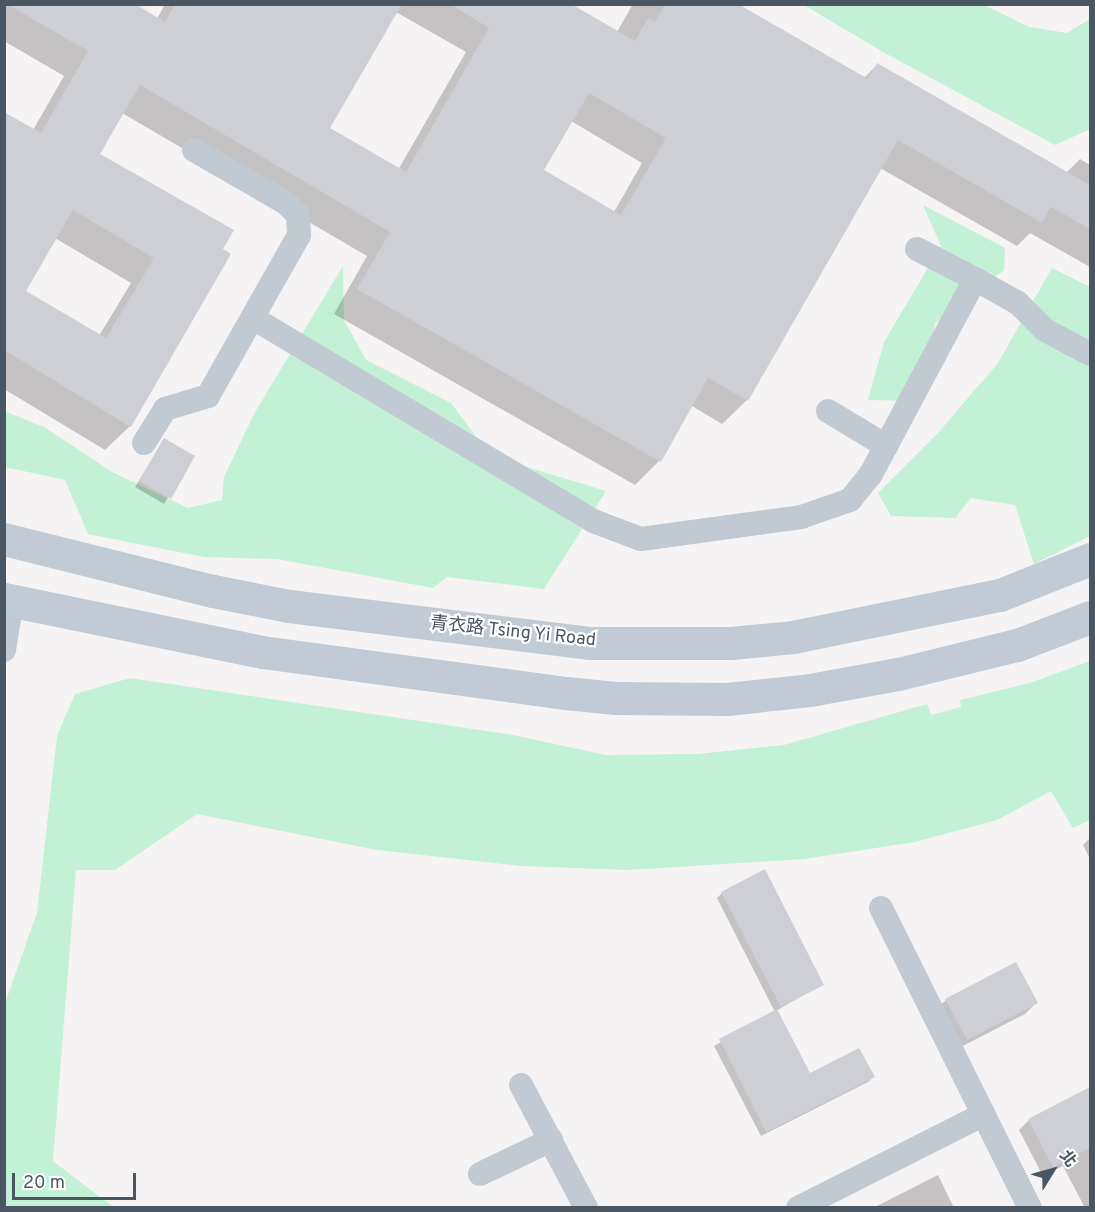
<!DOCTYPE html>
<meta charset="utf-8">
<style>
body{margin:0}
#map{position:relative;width:1095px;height:1212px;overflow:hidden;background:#f5f3f3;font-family:Overpass,"Noto Sans TC",sans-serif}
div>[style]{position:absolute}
.green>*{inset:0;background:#c3f1d5}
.shadow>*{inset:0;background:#0003}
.building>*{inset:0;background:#cdcfd5}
.service>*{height:24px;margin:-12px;padding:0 12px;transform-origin:12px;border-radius:12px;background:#c1cad2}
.secondary>*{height:33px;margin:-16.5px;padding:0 16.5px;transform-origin:16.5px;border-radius:16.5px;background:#c1cbd6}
span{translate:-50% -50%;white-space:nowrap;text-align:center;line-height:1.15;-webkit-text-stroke:4.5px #fff;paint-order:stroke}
.street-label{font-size:18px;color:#4a5661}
.frame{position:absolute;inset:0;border:6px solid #4a5661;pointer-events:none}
.north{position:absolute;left:1023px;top:1140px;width:60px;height:60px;-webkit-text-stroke:4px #fff;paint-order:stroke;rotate:53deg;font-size:16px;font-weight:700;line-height:24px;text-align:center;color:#4a5661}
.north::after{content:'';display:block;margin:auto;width:21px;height:27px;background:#4a5661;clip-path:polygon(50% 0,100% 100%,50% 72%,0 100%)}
.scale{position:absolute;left:12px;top:1173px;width:124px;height:27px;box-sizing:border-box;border:3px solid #4a5661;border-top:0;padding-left:8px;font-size:18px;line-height:21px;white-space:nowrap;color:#4a5661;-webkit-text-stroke:4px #fff;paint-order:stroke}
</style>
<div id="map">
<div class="green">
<div style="clip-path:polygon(804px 5px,984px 5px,1029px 27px,1067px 33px,1090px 19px,1090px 129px,1055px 145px,883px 52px)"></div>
<div style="clip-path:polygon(923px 205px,1005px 248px,1004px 270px,935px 323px,920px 401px,868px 400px,884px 342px,941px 246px)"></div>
<div style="clip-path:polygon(343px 266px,344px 320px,366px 360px,451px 403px,486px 450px,517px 464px,606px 491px,544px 589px,447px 577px,433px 588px,277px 559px,204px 557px,88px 534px,65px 480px,5px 467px,4px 411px,44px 427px,112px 472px,188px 508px,222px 500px,224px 477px,255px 412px)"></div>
<div style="clip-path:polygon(1052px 268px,1090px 287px,1090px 536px,1034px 564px,1015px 505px,971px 498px,955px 518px,891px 516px,878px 493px,937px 434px,998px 363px)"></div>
<div style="clip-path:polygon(1090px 661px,1090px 820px,1073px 828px,1051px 791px,997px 820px,915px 842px,804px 859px,629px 870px,521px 866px,377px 850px,197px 814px,115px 870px,76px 870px,53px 1161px,113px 1207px,5px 1207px,5px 1003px,37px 913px,57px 736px,75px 694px,130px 678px,513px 735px,606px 755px,698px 754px,784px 745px,927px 704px,931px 715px,961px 707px,960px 700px,1030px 683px)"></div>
</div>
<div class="shadow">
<div style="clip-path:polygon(evenodd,4px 4px,132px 4px,157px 19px,165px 4px,568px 4px,617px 32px,633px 4px,735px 4px,864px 78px,877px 65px,1066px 173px,1080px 159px,1090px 165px,1090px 267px,1030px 233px,1017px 246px,880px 168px,747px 400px,722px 424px,692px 406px,659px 461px,635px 485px,334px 314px,367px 256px,122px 113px,98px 154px,232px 230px,130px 426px,105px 450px,4px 389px,4px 114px,33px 130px,64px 76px,4px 41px,4px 4px,396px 12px,466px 52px,398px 170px,328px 129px,396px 12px,4px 4px,571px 121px,642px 163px,614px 212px,542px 170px,571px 121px,4px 4px,55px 238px,131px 283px,99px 336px,24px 291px,55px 238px)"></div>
<div style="clip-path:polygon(164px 440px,193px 456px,164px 504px,135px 487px)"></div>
<div style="clip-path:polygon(1090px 838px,1090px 859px,1083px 845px)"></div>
<div style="clip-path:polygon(722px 893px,822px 984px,776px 1011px,809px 1075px,873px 1077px,868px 1082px,761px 1136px,714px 1046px,775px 1012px,717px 898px)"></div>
<div style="clip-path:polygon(946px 1000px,1036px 1003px,1025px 1014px,955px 1050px,934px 1011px)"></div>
<div style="clip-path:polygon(1086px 1091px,1090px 1099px,1090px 1208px,1085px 1208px,1063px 1166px,1043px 1176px,1019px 1130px,1029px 1120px)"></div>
<div style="clip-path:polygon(938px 1175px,954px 1208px,873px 1208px)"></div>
</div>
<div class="building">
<div style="clip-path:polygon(evenodd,7px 4px,135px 4px,165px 22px,175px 4px,402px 4px,330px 128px,406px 172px,489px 28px,450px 4px,571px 4px,635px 41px,648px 18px,655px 22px,665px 4px,738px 4px,868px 79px,877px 63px,1090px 185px,1090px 229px,1051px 207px,1042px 223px,898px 140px,748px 401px,708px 378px,661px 462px,357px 289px,390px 232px,140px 85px,100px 154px,234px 230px,223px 249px,231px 254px,131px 427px,4px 350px,4px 112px,41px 133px,88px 51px,7px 4px,589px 93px,666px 138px,621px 215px,544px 170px,589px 93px,7px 4px,73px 210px,154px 258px,106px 338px,26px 291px,73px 210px)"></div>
<div style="clip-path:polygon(164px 438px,195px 456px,171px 499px,139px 481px)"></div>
<div style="clip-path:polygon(765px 869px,824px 985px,781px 1007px,721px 892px)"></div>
<div style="clip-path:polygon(1016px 962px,1038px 1003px,967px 1040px,945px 999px)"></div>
<div style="clip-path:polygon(777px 1009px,810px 1073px,859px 1048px,875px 1077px,766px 1132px,719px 1039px)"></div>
<div style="clip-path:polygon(1090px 1087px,1090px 1148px,1053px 1167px,1028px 1119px)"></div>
</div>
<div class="service">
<div style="left:917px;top:249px;width:65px;rotate:27.3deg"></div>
<div style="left:253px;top:318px;width:396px;rotate:30.8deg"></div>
<div style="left:593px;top:521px;width:51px;rotate:20.6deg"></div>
<div style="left:641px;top:539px;width:162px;rotate:-7.8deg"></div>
<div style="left:801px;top:517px;width:52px;rotate:-19.1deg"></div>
<div style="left:850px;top:500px;width:33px;rotate:-51deg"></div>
<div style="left:871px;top:474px;width:221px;rotate:-61.9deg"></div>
<div style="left:975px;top:279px;width:49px;rotate:29.2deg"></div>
<div style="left:1018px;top:303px;width:38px;rotate:45deg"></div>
<div style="left:1045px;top:330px;width:51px;rotate:28.1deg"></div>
<div style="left:828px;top:411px;width:68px;rotate:31.1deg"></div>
<div style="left:144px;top:443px;width:40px;rotate:-58deg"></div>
<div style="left:165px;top:409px;width:45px;rotate:-16.8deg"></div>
<div style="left:208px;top:396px;width:185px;rotate:-60.5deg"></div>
<div style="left:299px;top:235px;width:20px;rotate:-93deg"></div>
<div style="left:298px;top:215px;width:17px;rotate:-135deg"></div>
<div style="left:286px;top:203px;width:106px;rotate:-150.1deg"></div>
<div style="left:4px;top:650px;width:51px;rotate:-80.9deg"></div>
<div style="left:881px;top:908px;width:335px;rotate:63.6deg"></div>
<div style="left:521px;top:1085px;width:139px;rotate:62.1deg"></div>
<div style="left:480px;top:1174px;width:79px;rotate:-25.6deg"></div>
<div style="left:798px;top:1208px;width:208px;rotate:-26.8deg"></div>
</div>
<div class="secondary">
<div style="left:4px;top:539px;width:215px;rotate:14deg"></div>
<div style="left:213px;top:591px;width:77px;rotate:11.2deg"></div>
<div style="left:289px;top:606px;width:302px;rotate:7deg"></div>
<div style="left:589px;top:643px;width:142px"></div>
<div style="left:731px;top:643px;width:62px;rotate:-5.5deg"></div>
<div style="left:793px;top:637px;width:211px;rotate:-11.5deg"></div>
<div style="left:1000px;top:595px;width:97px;rotate:-21.8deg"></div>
<div style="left:4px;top:599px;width:263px;rotate:11.6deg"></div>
<div style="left:262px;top:652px;width:307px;rotate:7.7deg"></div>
<div style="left:566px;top:693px;width:50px;rotate:5.7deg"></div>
<div style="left:616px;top:698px;width:111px;rotate:0.5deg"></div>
<div style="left:727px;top:699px;width:83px;rotate:-6.2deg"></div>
<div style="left:810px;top:690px;width:89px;rotate:-10.3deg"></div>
<div style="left:898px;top:674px;width:122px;rotate:-13.7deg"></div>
<div style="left:1017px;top:645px;width:78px;rotate:-21deg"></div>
</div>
<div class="street-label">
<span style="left:513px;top:633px;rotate:6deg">青衣路 Tsing Yi Road</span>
</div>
<div class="frame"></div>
<div class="north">北</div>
<div class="scale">20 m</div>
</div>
